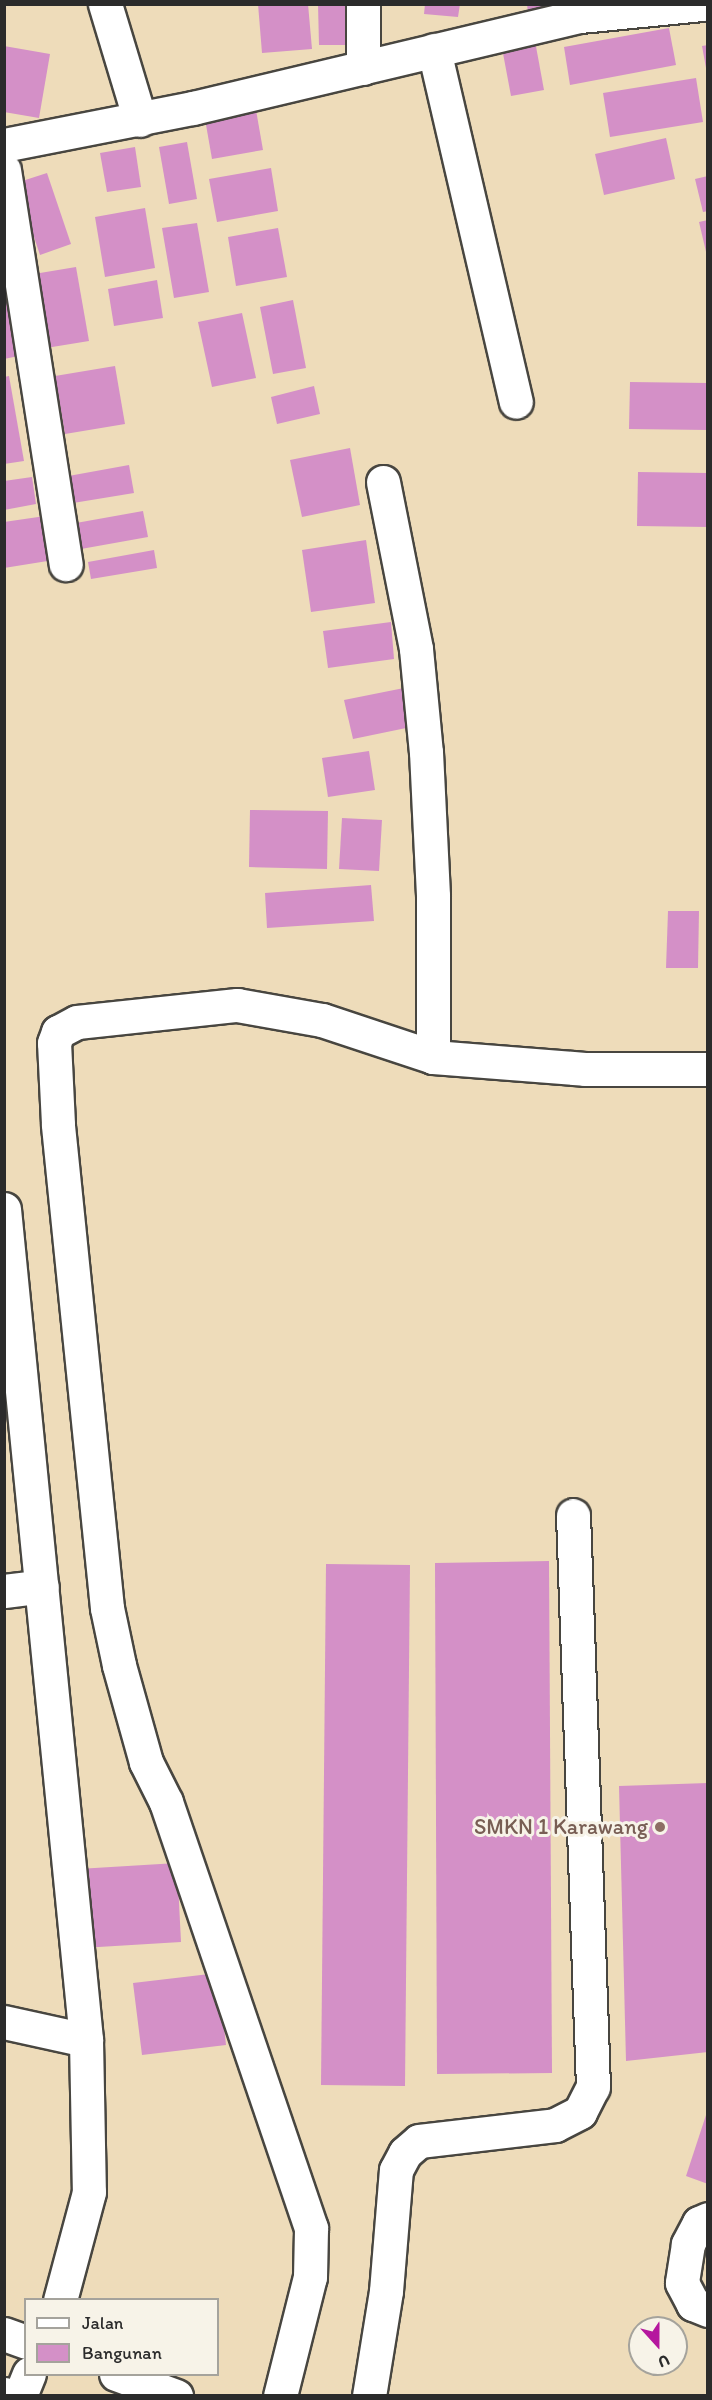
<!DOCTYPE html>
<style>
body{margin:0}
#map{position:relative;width:712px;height:2400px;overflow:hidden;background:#eedcba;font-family:Itim,sans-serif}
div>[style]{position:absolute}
.building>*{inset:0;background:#d490c7}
.roads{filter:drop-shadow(2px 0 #484640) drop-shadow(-2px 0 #484640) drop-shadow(0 2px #484640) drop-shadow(0 -2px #484640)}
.minor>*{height:33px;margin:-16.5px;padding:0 16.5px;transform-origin:16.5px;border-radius:16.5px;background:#fff}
.major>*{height:33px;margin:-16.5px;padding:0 16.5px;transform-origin:16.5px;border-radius:16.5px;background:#fff}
.dots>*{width:16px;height:16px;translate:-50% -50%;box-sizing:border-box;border:3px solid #f7f3e8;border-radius:50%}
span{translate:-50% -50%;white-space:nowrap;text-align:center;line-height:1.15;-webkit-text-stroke:6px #f7f3e8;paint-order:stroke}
.education-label{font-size:22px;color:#785e54}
.right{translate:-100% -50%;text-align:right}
.frame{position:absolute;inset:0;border:6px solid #2b2b2b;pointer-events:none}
.legend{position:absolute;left:24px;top:2298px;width:195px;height:78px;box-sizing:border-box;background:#f7f3e8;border:2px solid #a5a39c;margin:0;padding:8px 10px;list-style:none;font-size:18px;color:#2b2b2b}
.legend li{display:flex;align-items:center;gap:12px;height:30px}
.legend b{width:30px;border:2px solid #a5a39c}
.north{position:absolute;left:628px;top:2316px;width:60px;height:60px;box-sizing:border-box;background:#f7f3e8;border:2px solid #a5a39c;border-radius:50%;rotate:159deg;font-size:16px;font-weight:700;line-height:24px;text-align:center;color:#2b2b2b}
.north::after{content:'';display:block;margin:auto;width:21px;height:27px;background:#b5179e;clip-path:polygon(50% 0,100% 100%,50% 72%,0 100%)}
</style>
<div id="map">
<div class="building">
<div style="clip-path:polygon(258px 4px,308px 4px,312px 49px,262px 53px)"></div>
<div style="clip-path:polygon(318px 4px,352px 4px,352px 45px,319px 45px)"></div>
<div style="clip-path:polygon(425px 4px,460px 4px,458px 17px,424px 14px)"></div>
<div style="clip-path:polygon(527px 4px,562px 4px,528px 13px)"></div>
<div style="clip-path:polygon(669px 28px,676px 65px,570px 85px,564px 47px)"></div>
<div style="clip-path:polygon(535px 41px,544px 90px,511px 96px,502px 48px)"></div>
<div style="clip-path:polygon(708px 45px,708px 68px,706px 68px,702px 46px)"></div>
<div style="clip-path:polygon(4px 46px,50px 54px,39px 118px,4px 112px)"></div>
<div style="clip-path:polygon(696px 78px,703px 122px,610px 137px,603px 93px)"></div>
<div style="clip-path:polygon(256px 110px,263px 150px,212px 159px,205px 119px)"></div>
<div style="clip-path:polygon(666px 138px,675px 179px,604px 195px,595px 154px)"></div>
<div style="clip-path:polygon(187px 142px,197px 199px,169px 204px,159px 147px)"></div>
<div style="clip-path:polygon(135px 147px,141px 187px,107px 192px,100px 153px)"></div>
<div style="clip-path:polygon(271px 168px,278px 211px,217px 222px,209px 179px)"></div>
<div style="clip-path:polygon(47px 173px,71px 244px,40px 255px,16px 183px)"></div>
<div style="clip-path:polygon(708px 176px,708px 211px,703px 212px,695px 179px)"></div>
<div style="clip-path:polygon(145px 208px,155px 268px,105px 277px,95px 217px)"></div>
<div style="clip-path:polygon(708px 220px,708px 256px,707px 256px,699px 222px)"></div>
<div style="clip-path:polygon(197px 223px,209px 292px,174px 298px,162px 228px)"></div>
<div style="clip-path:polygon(278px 228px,287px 277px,236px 286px,228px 237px)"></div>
<div style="clip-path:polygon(76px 267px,89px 341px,46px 348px,34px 274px)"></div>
<div style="clip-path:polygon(157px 280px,163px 318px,114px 326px,108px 289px)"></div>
<div style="clip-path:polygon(16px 284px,28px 354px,4px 359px,4px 286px)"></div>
<div style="clip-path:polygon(293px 300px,306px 368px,273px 374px,260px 307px)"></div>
<div style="clip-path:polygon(242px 313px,256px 378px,212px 387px,198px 322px)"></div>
<div style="clip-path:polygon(115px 366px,125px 424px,65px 434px,55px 376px)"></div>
<div style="clip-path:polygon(9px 376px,24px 461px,4px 464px,4px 377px)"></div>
<div style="clip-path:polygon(630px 382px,708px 383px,708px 430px,629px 429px)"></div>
<div style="clip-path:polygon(314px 386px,320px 414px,277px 424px,271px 397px)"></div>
<div style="clip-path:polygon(350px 448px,360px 505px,302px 517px,290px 460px)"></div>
<div style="clip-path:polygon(129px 465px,134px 493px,67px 504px,63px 477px)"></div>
<div style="clip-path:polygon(638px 472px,708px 473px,708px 527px,637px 526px)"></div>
<div style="clip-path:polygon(32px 477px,36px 504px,4px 510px,4px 481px)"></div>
<div style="clip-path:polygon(143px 511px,148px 537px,81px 549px,76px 523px)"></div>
<div style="clip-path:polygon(52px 515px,60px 559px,4px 568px,4px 522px)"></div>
<div style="clip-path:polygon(366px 540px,375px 603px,311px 612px,302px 550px)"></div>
<div style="clip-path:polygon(154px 550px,157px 568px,91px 579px,88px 562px)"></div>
<div style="clip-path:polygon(391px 622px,394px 659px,328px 668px,323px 631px)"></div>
<div style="clip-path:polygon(404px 688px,411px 727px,353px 739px,344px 700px)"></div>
<div style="clip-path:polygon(369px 751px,375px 790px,328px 797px,322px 758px)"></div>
<div style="clip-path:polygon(250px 810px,328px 811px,327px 869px,249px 867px)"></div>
<div style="clip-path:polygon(342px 818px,382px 820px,379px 871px,339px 869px)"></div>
<div style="clip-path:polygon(371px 885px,374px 921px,267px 928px,265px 893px)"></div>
<div style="clip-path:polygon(668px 911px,699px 911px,698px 968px,666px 968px)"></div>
<div style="clip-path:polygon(549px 1561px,552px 2073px,437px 2074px,435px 1563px)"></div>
<div style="clip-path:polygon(326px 1564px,410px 1565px,405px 2086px,321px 2085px)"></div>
<div style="clip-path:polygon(708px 1783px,708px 2052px,626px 2061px,619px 1786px)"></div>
<div style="clip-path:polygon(177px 1863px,181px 1942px,82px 1948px,78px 1869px)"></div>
<div style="clip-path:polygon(218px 1973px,226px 2045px,142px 2055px,133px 1983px)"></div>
<div style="clip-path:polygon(707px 2112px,708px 2113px,708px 2184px,686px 2176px)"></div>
</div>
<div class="roads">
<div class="minor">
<div style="left:105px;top:4px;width:121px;rotate:73.2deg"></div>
<div style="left:434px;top:50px;width:361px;rotate:76.9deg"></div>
<div style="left:363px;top:68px;width:64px;rotate:-90deg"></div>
<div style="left:4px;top:145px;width:193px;rotate:-11.1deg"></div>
<div style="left:193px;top:108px;width:398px;rotate:-13.4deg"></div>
<div style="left:580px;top:16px;width:123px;rotate:-5.6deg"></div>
<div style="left:4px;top:170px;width:399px;rotate:81.1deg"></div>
<div style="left:383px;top:482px;width:170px;rotate:78.8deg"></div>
<div style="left:416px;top:649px;width:103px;rotate:84.5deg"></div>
<div style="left:426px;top:752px;width:144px;rotate:87.2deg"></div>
<div style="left:433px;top:896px;width:161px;rotate:90deg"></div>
<div style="left:4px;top:1209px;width:835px;rotate:84.36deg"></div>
<div style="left:86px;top:2040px;width:152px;rotate:88.9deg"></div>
<div style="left:89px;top:2192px;width:112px;rotate:105deg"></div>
<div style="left:4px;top:1591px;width:38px;rotate:-7deg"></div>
<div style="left:4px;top:2022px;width:84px;rotate:12.4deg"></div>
<div style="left:708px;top:2219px;width:10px;rotate:156deg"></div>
<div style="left:699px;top:2223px;width:24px;rotate:118deg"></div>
<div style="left:688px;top:2244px;width:39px;rotate:99deg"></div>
<div style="left:682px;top:2283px;width:24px;rotate:62deg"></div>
<div style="left:693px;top:2304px;width:16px;rotate:22deg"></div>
<div style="left:20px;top:2396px;width:24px;rotate:-68deg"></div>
<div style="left:280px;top:2396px;width:123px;rotate:-75.9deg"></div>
<div style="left:310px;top:2277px;width:49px;rotate:-88.8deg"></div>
<div style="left:311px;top:2228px;width:450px;rotate:-108.8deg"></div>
<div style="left:166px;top:1802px;width:45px;rotate:-116.6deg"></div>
<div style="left:146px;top:1762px;width:101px;rotate:-105.6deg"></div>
<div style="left:119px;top:1665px;width:58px;rotate:-101.9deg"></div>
<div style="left:107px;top:1608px;width:486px;rotate:-95.8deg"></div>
<div style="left:58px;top:1124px;width:81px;rotate:-92.8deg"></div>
<div style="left:54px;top:1043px;width:12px;rotate:-70deg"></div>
<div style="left:58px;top:1032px;width:21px;rotate:-28deg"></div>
<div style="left:77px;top:1022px;width:161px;rotate:-6.1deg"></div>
<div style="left:237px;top:1005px;width:86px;rotate:10deg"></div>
<div style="left:322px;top:1020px;width:117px;rotate:18.4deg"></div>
<div style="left:433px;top:1057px;width:152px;rotate:4.5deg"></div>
<div style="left:585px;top:1069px;width:123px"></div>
<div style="left:369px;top:2396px;width:106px;rotate:-80.8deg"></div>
<div style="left:386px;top:2291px;width:121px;rotate:-85.3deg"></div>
<div style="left:396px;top:2170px;width:19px;rotate:-62deg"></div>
<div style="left:405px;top:2153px;width:18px;rotate:-41deg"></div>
<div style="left:419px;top:2141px;width:137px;rotate:-6.7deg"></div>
<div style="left:555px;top:2125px;width:28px;rotate:-27deg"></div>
<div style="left:580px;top:2112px;width:28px;rotate:-63deg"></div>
<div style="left:593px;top:2087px;width:572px;rotate:-92deg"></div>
</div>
<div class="major">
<div style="left:4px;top:2334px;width:23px;rotate:20deg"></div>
<div style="left:116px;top:2374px;width:64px;rotate:20.1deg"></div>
<div style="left:4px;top:2394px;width:4px;rotate:27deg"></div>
</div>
</div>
<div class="dots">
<div style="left:660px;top:1827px;background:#8d6e63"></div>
</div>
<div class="education-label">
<span class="right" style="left:648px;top:1827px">SMKN 1 Karawang</span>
</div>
<div class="frame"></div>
<ul class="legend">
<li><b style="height:8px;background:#fff"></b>Jalan</li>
<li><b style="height:16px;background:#d490c7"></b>Bangunan</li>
</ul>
<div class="north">U</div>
</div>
